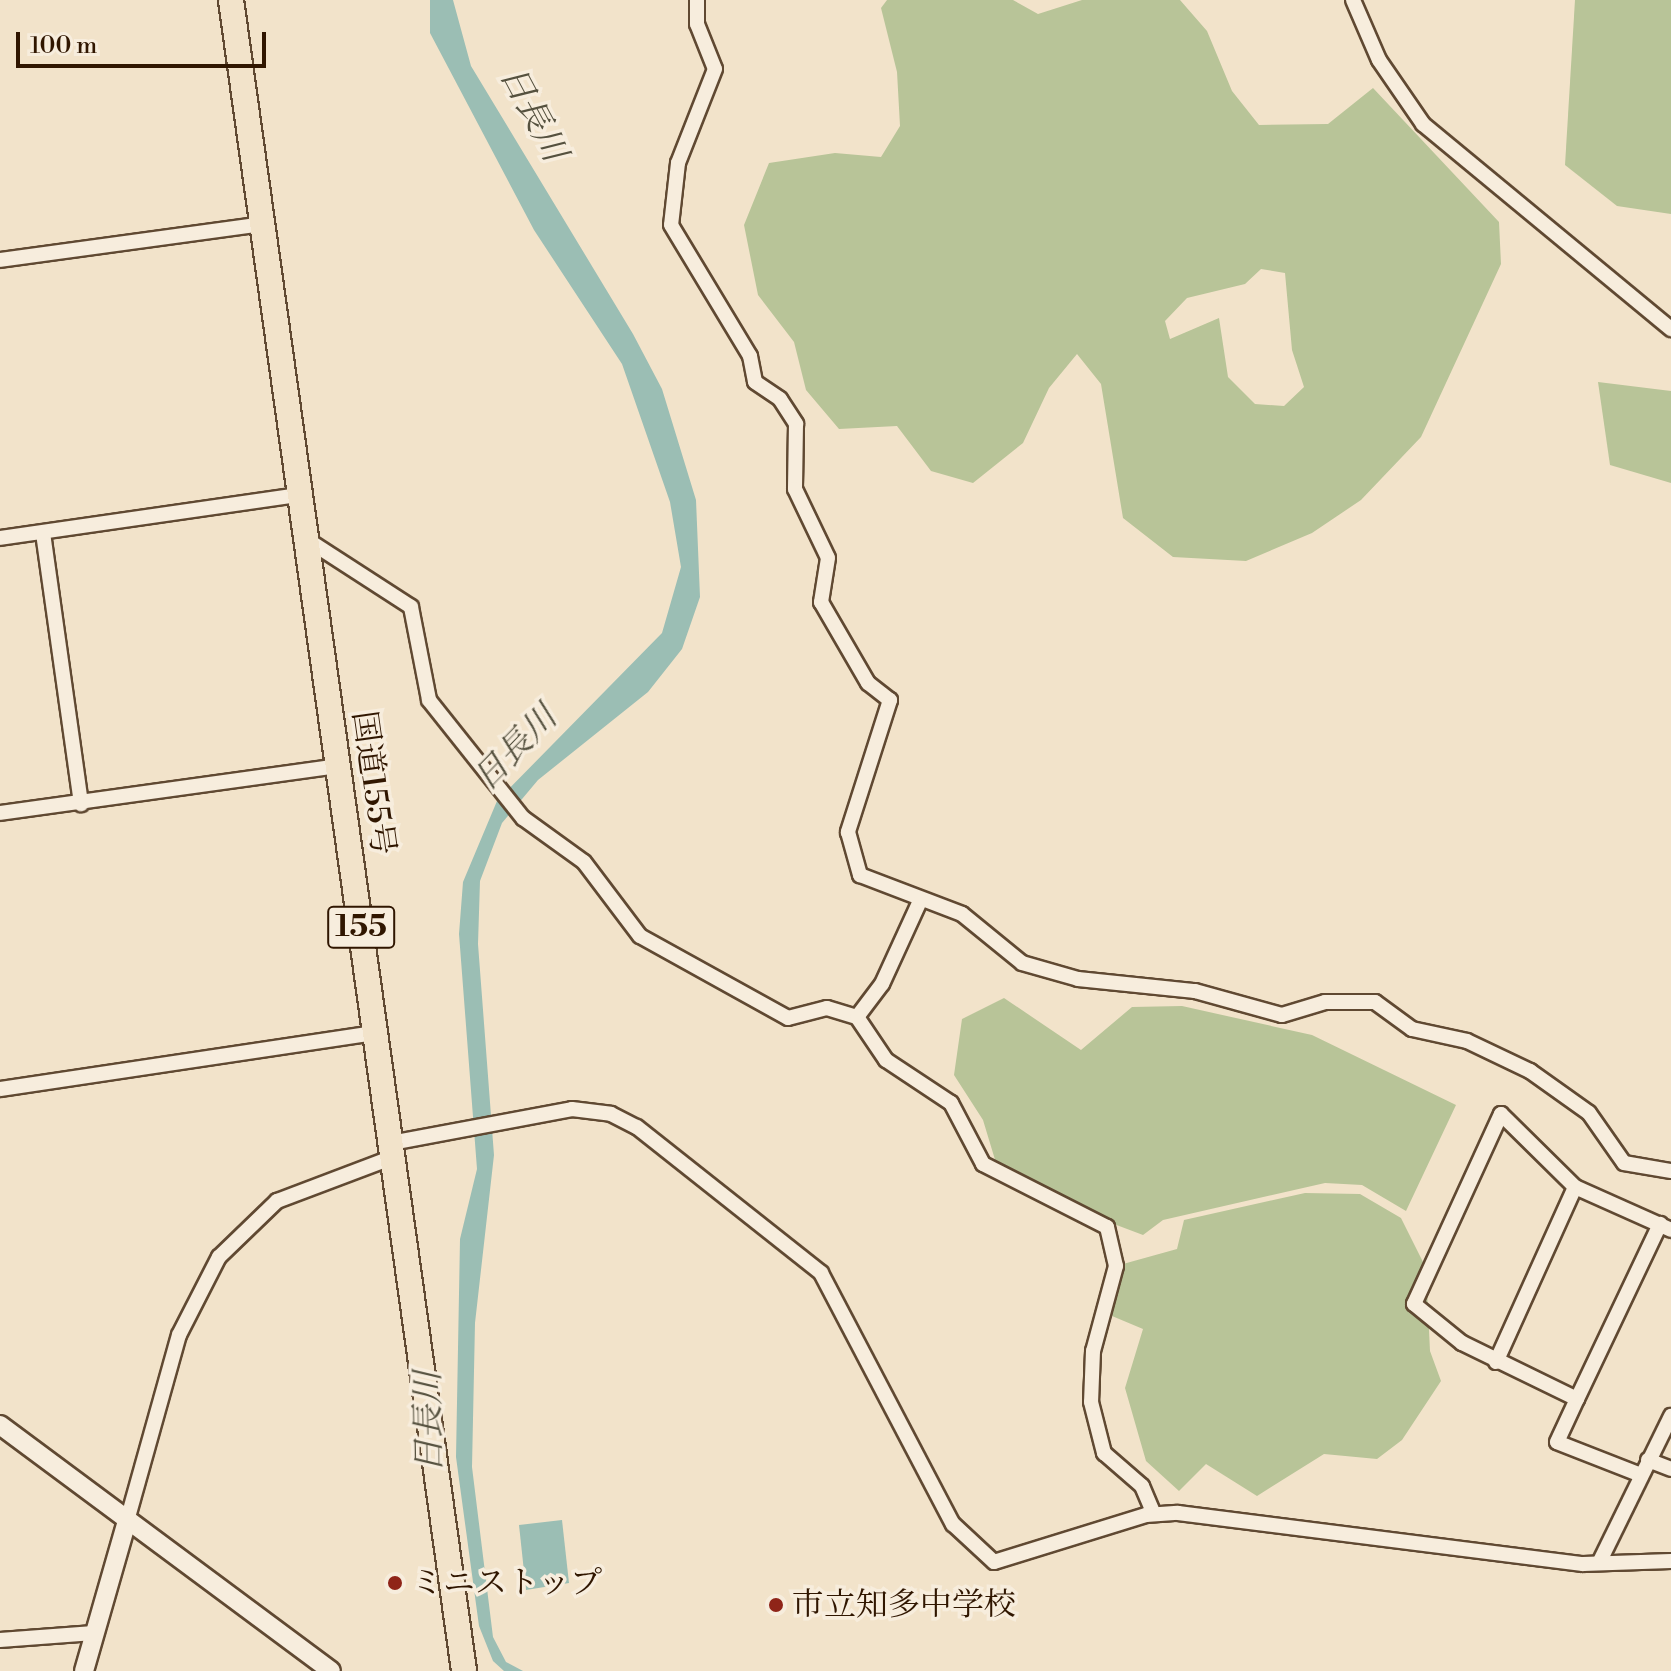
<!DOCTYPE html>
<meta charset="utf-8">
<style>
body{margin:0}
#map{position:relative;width:1671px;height:1671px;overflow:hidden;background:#f2e3ca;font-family:"Libre Bodoni","Noto Serif JP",serif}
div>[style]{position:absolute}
.green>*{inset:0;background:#b8c498}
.water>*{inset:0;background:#9bbeb4}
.roads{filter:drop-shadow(2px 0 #604932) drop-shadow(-2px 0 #604932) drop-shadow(0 2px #604932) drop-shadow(0 -2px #604932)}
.minor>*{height:14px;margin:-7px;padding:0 7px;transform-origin:7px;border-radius:7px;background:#f7eddd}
.tertiary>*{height:18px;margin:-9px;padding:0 9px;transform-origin:9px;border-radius:9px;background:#f7eddd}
.trunk>*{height:24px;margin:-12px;padding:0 12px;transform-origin:12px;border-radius:12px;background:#f2e3ca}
.dots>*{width:22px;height:22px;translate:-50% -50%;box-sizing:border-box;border:4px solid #f7eddd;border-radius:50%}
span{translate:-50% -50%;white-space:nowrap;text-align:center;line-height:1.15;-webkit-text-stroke:7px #f7eddd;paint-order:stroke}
.shield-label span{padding:2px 6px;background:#f7eddd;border:2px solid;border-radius:6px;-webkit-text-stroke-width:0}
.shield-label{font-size:30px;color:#301600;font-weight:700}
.street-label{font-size:32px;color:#301600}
.poi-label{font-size:32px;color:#301600}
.left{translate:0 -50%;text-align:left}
.water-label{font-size:34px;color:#55513f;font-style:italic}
.scale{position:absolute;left:16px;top:32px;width:250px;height:36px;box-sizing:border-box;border:4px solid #301600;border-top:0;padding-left:10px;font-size:24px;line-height:28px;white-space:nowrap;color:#301600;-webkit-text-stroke:6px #f7eddd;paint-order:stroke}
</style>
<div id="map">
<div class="green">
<div style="clip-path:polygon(evenodd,887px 0,1013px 0,1038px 14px,1082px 0,1180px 0,1207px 31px,1232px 91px,1259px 125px,1328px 124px,1373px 88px,1499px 222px,1501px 264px,1421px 437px,1361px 500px,1312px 533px,1246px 561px,1173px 557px,1123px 518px,1101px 384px,1077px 354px,1049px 388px,1023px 443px,973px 483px,931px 471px,897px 426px,839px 429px,806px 390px,794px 342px,758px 295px,744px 225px,769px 163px,835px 153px,881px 157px,900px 126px,897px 72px,881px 8px,887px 0,1261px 269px,1285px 273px,1292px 350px,1304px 387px,1284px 406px,1255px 404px,1228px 377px,1219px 318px,1170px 339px,1165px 321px,1187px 298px,1245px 284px,1261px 269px)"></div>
<div style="clip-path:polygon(1575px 0,1671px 0,1671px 214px,1617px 206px,1565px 165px)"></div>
<div style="clip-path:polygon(1598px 382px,1671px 391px,1671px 483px,1610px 465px)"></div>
<div style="clip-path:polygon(1004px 998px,1081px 1050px,1132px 1007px,1182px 1006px,1312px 1035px,1456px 1105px,1406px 1211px,1362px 1185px,1325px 1183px,1163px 1220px,1143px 1235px,1053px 1201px,996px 1163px,983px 1120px,954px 1075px,962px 1019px)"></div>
<div style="clip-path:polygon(1305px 1193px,1360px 1194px,1401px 1218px,1426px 1268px,1430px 1351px,1441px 1381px,1402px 1440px,1377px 1459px,1324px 1454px,1257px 1496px,1206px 1464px,1179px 1491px,1146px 1461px,1125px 1388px,1143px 1329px,1112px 1316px,1123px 1264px,1177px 1249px,1184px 1220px)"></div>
</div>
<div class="water">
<div style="clip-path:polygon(430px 0,453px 0,471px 66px,633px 334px,662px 389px,696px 500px,700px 597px,682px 649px,648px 692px,538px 780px,502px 823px,480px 881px,478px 944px,494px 1155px,475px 1323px,472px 1467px,493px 1637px,506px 1662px,523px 1671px,504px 1671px,493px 1661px,479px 1626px,456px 1457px,460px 1239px,477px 1169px,459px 934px,463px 882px,497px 801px,662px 633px,681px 567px,670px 502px,622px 364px,534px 230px,430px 33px)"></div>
<div style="clip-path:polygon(562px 1520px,569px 1583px,526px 1590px,519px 1525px)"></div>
</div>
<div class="roads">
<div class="minor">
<div style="left:697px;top:0;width:24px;rotate:90deg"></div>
<div style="left:697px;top:24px;width:48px;rotate:68.2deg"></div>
<div style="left:715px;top:69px;width:101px;rotate:111.5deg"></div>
<div style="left:678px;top:163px;width:62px;rotate:96.4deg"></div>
<div style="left:671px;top:225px;width:153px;rotate:58.9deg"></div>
<div style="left:750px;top:356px;width:26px;rotate:79deg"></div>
<div style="left:755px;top:382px;width:30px;rotate:34deg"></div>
<div style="left:780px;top:399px;width:30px;rotate:57deg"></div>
<div style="left:796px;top:424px;width:65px;rotate:90.9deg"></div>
<div style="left:795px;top:489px;width:76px;rotate:64.4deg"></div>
<div style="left:828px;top:558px;width:45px;rotate:99deg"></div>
<div style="left:821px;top:602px;width:94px;rotate:59.9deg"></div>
<div style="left:868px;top:683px;width:28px;rotate:38deg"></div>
<div style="left:890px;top:700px;width:139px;rotate:107.7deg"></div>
<div style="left:848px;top:832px;width:45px;rotate:74.4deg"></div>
<div style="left:860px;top:875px;width:109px;rotate:20.9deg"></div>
<div style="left:962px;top:914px;width:77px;rotate:39.2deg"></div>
<div style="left:1022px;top:963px;width:58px;rotate:15.9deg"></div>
<div style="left:1078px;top:979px;width:118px;rotate:5.9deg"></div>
<div style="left:1195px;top:991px;width:90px;rotate:15.4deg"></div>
<div style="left:1282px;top:1015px;width:45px;rotate:-16.8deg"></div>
<div style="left:1325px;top:1002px;width:50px"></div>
<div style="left:1375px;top:1002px;width:46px;rotate:36.1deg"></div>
<div style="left:1412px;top:1029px;width:56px;rotate:12.3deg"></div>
<div style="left:1467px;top:1041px;width:70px;rotate:25.5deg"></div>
<div style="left:1530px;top:1071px;width:72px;rotate:35.4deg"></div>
<div style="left:1589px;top:1113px;width:61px;rotate:55deg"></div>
<div style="left:1624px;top:1163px;width:48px;rotate:9.7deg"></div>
<div style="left:1353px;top:0;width:65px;rotate:66.6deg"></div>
<div style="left:1379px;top:60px;width:78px;rotate:55.5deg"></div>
<div style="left:1423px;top:124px;width:322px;rotate:39.6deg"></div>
<div style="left:0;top:260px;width:265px;rotate:-7.8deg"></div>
<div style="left:43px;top:533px;width:274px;rotate:82deg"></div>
<div style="left:0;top:538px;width:302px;rotate:-8.2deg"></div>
<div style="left:306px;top:539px;width:125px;rotate:32.9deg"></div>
<div style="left:411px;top:607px;width:95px;rotate:79deg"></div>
<div style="left:429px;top:700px;width:151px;rotate:51.5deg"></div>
<div style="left:523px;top:818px;width:75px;rotate:35.8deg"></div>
<div style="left:584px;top:862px;width:93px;rotate:52.9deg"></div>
<div style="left:640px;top:936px;width:169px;rotate:29deg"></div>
<div style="left:788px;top:1018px;width:40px;rotate:-14.4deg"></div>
<div style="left:827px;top:1008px;width:31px;rotate:17deg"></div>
<div style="left:857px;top:1017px;width:52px;rotate:56deg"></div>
<div style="left:886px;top:1060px;width:78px;rotate:33.5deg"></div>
<div style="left:951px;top:1103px;width:69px;rotate:62.3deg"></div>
<div style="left:983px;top:1164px;width:139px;rotate:26.9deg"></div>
<div style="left:1107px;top:1227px;width:40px;rotate:77deg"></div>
<div style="left:1116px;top:1266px;width:88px;rotate:105.1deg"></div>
<div style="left:1093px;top:1351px;width:51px;rotate:92.2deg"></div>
<div style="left:1091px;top:1402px;width:53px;rotate:75.7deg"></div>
<div style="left:1104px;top:1453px;width:50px;rotate:41deg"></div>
<div style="left:1142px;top:1486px;width:30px;rotate:67deg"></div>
<div style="left:0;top:813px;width:341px;rotate:-7.9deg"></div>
<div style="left:857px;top:1017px;width:41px;rotate:-52.9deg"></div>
<div style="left:882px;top:984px;width:91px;rotate:-65.4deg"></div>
<div style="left:0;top:1089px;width:380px;rotate:-8.5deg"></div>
<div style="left:391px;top:1143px;width:184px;rotate:-10.6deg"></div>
<div style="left:572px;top:1109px;width:39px;rotate:7deg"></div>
<div style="left:611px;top:1114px;width:29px;rotate:27deg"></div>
<div style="left:637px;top:1127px;width:235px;rotate:38.4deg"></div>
<div style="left:821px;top:1273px;width:284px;rotate:62.3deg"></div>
<div style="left:953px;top:1524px;width:56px;rotate:42.8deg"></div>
<div style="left:994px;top:1562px;width:159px;rotate:-17.2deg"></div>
<div style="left:1146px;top:1515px;width:32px;rotate:-4deg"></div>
<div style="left:1178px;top:1513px;width:408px;rotate:7.2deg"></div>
<div style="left:1583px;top:1564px;width:88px;rotate:-2deg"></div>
<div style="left:1496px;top:1362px;width:192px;rotate:-65.7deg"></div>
<div style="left:1577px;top:1399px;width:194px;rotate:-64.6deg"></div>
<div style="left:1648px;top:1460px;width:25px;rotate:21deg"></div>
<div style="left:1641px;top:1475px;width:90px;rotate:-158.6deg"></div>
<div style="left:1557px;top:1442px;width:47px;rotate:-65.1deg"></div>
<div style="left:1577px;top:1399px;width:128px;rotate:-154deg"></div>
<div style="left:1462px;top:1343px;width:62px;rotate:-140.9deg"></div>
<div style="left:1414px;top:1304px;width:209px;rotate:-65.4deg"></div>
<div style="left:1501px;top:1114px;width:104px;rotate:44.6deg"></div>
<div style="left:1575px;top:1187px;width:105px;rotate:24.1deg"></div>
<div style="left:127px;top:1521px;width:193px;rotate:-74.4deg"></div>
<div style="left:179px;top:1335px;width:88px;rotate:-62.9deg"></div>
<div style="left:219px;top:1257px;width:81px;rotate:-44deg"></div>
<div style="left:277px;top:1201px;width:122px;rotate:-20.7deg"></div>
<div style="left:1599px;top:1563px;width:164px;rotate:-63.9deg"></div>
<div style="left:0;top:1640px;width:94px;rotate:-4.3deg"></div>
</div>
<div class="tertiary">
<div style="left:0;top:1425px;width:412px;rotate:36.6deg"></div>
<div style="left:84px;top:1671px;width:156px;rotate:-74deg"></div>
</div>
<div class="trunk">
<div style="left:231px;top:0;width:1687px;rotate:82.06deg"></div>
</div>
</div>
<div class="dots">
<div style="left:395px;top:1583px;background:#8f2418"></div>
<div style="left:776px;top:1605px;background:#8f2418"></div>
</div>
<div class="shield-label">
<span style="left:361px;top:927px">155</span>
</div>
<div class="street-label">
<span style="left:373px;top:783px;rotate:82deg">国道155号</span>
</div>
<div class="poi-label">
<span class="left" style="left:411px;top:1583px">ミニストップ</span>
<span class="left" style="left:792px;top:1605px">市立知多中学校</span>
</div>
<div class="water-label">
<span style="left:532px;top:114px;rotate:62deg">日長川</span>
<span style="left:516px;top:749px;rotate:-46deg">日長川</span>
<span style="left:430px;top:1422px;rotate:-91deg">日長川</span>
</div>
<div class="scale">100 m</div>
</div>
